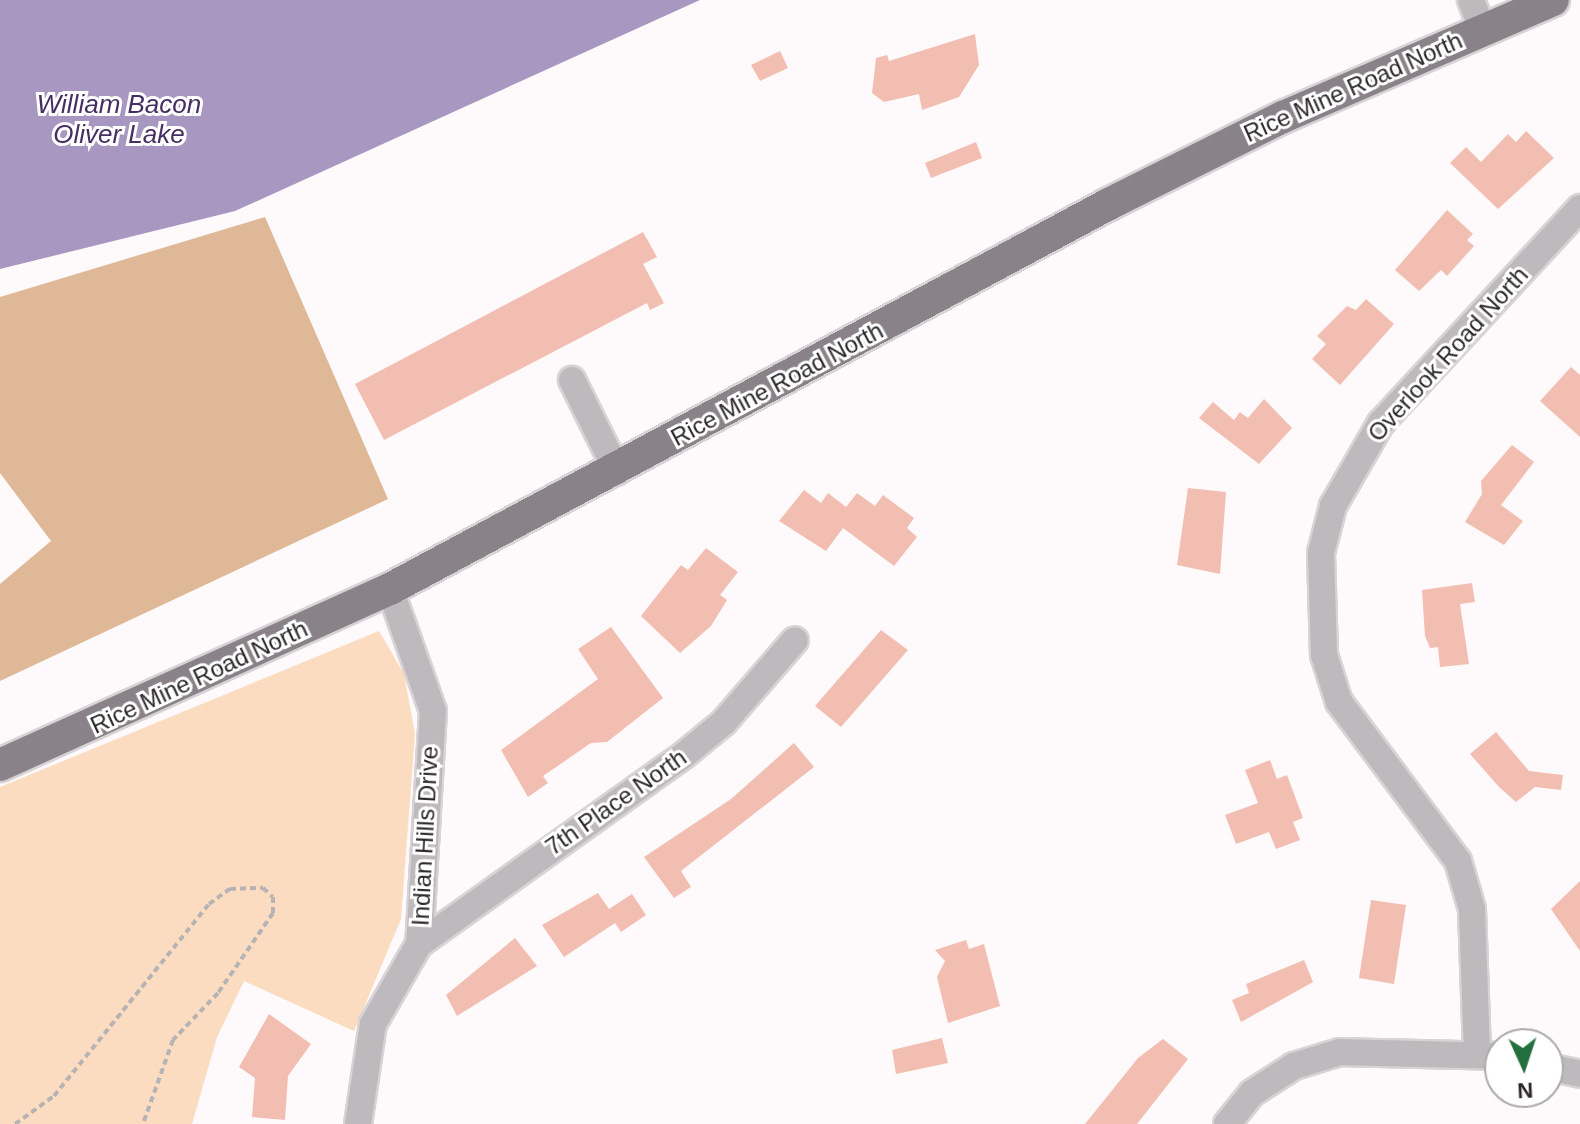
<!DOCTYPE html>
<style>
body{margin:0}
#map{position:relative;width:1580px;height:1124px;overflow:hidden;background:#fef9fa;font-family:Helvetica,sans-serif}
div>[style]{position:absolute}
.green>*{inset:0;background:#fbdcc1}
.forest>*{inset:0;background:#deb897}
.water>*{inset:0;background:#a897c1}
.building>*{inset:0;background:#f3beb2}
.path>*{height:4px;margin-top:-2px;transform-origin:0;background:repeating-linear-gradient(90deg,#b7b3b4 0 6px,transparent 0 10px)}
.roads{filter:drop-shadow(2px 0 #d8d3d4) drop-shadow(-2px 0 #d8d3d4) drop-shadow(0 2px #d8d3d4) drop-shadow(0 -2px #d8d3d4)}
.minor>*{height:26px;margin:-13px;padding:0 13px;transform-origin:13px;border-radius:13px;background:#bdb9bc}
.major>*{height:32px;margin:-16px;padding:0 16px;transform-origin:16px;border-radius:16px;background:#898288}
span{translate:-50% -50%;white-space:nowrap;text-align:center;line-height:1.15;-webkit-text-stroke:6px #fff;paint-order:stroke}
.street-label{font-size:24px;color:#2c2829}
.water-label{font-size:26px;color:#462e63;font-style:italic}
.north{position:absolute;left:1484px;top:1028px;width:80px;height:80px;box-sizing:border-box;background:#fff;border:2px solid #aba9a9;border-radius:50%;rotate:177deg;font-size:22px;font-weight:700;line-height:32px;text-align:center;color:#2c2829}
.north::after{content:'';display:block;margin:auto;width:28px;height:36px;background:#236f3d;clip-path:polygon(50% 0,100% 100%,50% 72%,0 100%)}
</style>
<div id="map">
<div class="green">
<div style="clip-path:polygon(379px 631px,404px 674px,415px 734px,401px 919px,354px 1031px,244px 981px,217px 1037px,192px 1124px,0 1124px,0 787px)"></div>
</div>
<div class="forest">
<div style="clip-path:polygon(265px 217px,388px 499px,0 681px,0 584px,51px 541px,0 473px,0 297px)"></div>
</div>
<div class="water">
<div style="clip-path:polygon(0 0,700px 0,235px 211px,0 269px)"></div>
</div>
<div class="building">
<div style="clip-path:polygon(975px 34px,979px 65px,959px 97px,922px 110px,919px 94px,884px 102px,872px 93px,876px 58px,887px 55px,889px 61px)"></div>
<div style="clip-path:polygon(780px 51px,788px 68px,760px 81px,751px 65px)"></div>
<div style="clip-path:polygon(1526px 131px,1554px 158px,1498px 209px,1450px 163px,1466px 147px,1481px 162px,1508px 134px,1516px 142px)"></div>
<div style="clip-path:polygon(976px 142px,982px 158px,931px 178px,925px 163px)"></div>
<div style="clip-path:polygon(1447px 210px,1473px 234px,1467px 240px,1474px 246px,1447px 276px,1441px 270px,1419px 291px,1395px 270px)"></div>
<div style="clip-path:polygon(643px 232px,657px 257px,643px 264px,664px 303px,650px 310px,647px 303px,384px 440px,355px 384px)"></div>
<div style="clip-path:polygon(1366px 299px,1394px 324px,1340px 385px,1312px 359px,1326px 344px,1317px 336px,1347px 306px,1356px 310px)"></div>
<div style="clip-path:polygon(1571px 367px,1580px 375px,1580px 437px,1540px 401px)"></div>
<div style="clip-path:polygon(1264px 399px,1292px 428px,1259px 464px,1199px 418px,1213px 402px,1234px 420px,1240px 412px,1248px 418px)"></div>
<div style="clip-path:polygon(1512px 445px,1534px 462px,1501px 505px,1523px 521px,1504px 545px,1465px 522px,1482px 494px,1481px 481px)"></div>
<div style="clip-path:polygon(1188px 488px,1226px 492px,1220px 574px,1177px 565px)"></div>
<div style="clip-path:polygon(804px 490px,821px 503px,828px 493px,846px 507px,857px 493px,875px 506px,883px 495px,914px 518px,907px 528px,917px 537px,894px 566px,843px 528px,826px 551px,779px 521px)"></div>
<div style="clip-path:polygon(706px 548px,738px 572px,720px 595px,727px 600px,711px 626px,680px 653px,641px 616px,681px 565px,688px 570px)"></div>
<div style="clip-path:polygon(1472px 583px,1475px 602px,1460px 604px,1469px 664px,1440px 667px,1438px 647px,1430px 648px,1425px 636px,1422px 590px)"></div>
<div style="clip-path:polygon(611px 627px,663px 698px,607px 742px,591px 743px,543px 776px,548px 783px,528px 797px,501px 750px,598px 679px,578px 649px)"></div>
<div style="clip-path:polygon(881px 630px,908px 650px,841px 727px,815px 706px)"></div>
<div style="clip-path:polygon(1496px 732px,1529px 771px,1563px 775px,1561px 790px,1535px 787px,1516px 802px,1499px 787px,1470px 754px)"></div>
<div style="clip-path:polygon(794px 743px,814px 767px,681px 871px,691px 887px,674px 898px,644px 857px,731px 799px)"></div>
<div style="clip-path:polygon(1270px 760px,1277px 779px,1287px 775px,1303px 818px,1293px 822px,1300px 840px,1276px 849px,1269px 832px,1236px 844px,1225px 815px,1258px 803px,1245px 770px)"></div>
<div style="clip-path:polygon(1580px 881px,1580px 951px,1551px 909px)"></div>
<div style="clip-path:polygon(598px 893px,609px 909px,632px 894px,646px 915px,621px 932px,615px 923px,564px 957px,542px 925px)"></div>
<div style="clip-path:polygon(1371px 900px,1406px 905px,1394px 984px,1359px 978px)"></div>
<div style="clip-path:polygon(515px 938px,537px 966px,457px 1016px,446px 995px)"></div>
<div style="clip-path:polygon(966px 940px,969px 949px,984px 944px,1000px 1006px,948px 1023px,937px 977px,945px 961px,935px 950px)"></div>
<div style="clip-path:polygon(1304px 960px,1313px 982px,1241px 1022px,1232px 1000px,1249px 993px,1246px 984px)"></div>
<div style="clip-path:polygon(269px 1014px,311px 1044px,288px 1076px,285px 1120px,252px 1117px,255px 1078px,239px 1067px)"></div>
<div style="clip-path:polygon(942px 1038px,948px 1063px,896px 1074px,892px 1050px)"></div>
<div style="clip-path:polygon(1163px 1039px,1188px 1059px,1137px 1124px,1085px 1124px,1138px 1058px)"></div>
</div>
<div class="path">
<div style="left:15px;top:1124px;width:48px;rotate:-35.7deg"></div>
<div style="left:54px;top:1096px;width:247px;rotate:-51.1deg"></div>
<div style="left:209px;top:904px;width:26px;rotate:-36deg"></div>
<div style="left:230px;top:889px;width:33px;rotate:-2deg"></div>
<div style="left:263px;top:888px;width:13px;rotate:42deg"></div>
<div style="left:273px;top:897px;width:16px;rotate:90deg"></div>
<div style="left:273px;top:913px;width:97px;rotate:124.5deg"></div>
<div style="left:218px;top:993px;width:65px;rotate:133.8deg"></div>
<div style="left:173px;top:1040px;width:89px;rotate:109.7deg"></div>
</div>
<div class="roads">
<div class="minor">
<div style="left:1471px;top:0;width:31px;rotate:69deg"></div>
<div style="left:572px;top:380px;width:102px;rotate:63.7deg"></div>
<div style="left:390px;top:589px;width:129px;rotate:70.6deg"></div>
<div style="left:433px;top:711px;width:233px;rotate:93.4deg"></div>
<div style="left:1477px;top:1053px;width:144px;rotate:-92deg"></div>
<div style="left:1472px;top:909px;width:50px;rotate:-106.3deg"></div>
<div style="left:1458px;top:861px;width:199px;rotate:-126.8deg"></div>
<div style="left:1339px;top:702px;width:49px;rotate:-107.7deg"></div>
<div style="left:1324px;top:655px;width:102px;rotate:-91.7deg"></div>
<div style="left:1321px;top:553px;width:49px;rotate:-75.7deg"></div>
<div style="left:1333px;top:506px;width:96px;rotate:-60deg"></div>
<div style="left:1381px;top:423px;width:293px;rotate:-47.2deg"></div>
<div style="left:1548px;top:1067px;width:33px;rotate:12deg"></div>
<div style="left:358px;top:1124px;width:101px;rotate:-81.5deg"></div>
<div style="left:373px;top:1024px;width:92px;rotate:-60.1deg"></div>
<div style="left:419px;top:944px;width:325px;rotate:-35.5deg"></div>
<div style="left:684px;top:755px;width:52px;rotate:-39.5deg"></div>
<div style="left:724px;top:722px;width:108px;rotate:-49.1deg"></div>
<div style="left:1227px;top:1124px;width:40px;rotate:-51deg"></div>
<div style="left:1252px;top:1093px;width:50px;rotate:-32.7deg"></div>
<div style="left:1294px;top:1066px;width:48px;rotate:-16.9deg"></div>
<div style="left:1340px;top:1052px;width:160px;rotate:1.4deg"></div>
</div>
<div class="major">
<div style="left:0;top:765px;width:428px;rotate:-24.3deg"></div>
<div style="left:390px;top:589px;width:816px;rotate:-28.17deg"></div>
<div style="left:1109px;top:204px;width:195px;rotate:-26.6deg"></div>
<div style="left:1283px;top:117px;width:294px;rotate:-23.4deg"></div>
</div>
</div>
<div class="street-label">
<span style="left:1353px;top:87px;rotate:-24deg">Rice Mine Road North</span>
<span style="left:1448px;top:354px;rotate:-48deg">Overlook Road North</span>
<span style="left:777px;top:384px;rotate:-28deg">Rice Mine Road North</span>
<span style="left:199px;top:677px;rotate:-25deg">Rice Mine Road North</span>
<span style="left:616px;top:802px;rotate:-35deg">7th Place North</span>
<span style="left:425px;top:836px;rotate:-87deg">Indian Hills Drive</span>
</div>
<div class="water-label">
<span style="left:119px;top:120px">William Bacon<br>Oliver Lake</span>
</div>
<div class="north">N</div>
</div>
